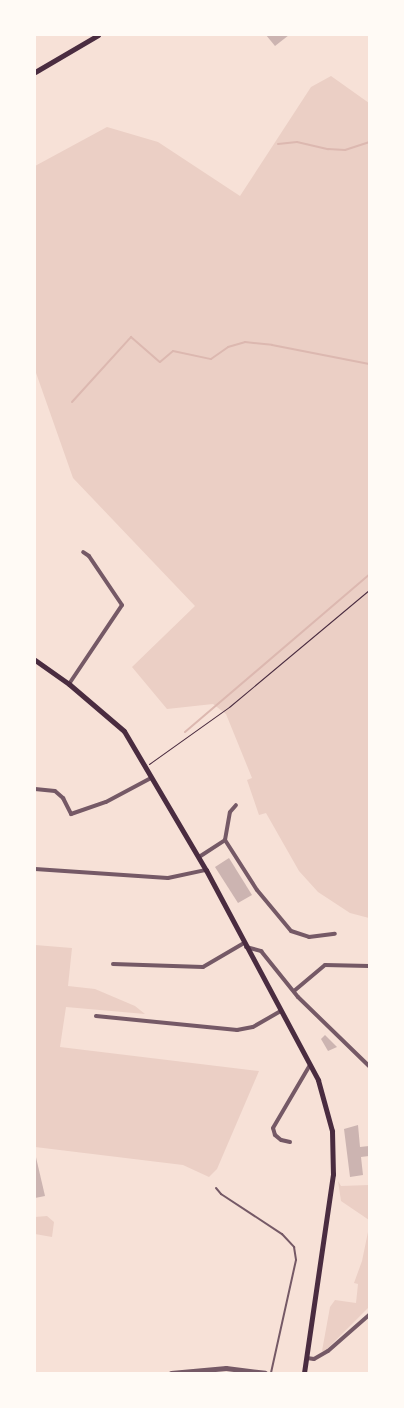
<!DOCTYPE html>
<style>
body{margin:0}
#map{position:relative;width:404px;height:1408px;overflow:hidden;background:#f7e1d7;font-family:"Work Sans",sans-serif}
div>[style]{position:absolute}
.green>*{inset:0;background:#ebcfc5}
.stream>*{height:2px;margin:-1px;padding:0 1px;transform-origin:1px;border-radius:1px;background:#dcb8b0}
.building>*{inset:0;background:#ccb4b1}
.path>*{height:1px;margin:-0.5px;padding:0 0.5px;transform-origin:0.5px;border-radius:0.5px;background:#4a2c40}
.service>*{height:2px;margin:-1px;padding:0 1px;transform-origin:1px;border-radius:1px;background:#755966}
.minor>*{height:4px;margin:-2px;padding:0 2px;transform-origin:2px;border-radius:2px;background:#755966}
.tertiary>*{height:4.5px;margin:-2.25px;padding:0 2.25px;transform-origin:2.25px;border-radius:2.25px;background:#755966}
.secondary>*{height:5px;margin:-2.5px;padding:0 2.5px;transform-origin:2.5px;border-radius:2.5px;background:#4a2c40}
span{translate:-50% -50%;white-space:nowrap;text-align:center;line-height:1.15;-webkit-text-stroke:4.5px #fffaf5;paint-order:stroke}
.frame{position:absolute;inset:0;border:36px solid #fffaf5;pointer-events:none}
</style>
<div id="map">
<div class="green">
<div style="clip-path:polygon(331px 76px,369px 103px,369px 918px,350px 913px,318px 892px,299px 871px,266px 813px,259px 815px,247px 780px,252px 778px,226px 714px,213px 704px,167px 709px,132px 667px,195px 606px,73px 478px,35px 370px,35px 166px,107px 127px,158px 142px,240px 196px,311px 87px)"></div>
<div style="clip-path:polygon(35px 945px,72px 948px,68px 986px,95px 989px,135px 1006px,145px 1014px,66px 1007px,60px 1047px,259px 1071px,217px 1169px,209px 1177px,183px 1165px,35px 1147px)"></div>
<div style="clip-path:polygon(338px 1181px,341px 1186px,369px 1185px,369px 1220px,341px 1201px)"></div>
<div style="clip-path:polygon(47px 1216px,54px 1222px,52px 1237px,35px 1234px,35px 1217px)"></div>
<div style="clip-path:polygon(369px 1227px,369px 1307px,325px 1351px,322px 1351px,330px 1307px,335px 1300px,356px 1303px,358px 1284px,354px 1283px,362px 1261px)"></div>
</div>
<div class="stream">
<div style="left:278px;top:144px;width:19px;rotate:-6deg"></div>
<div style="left:297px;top:142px;width:32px;rotate:13deg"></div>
<div style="left:328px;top:149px;width:17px;rotate:3deg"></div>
<div style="left:345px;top:150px;width:25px;rotate:-18deg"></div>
<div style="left:72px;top:402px;width:88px;rotate:-47.8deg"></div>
<div style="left:131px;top:337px;width:38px;rotate:41deg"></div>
<div style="left:160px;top:362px;width:17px;rotate:-40deg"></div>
<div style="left:173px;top:351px;width:39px;rotate:12deg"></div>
<div style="left:211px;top:359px;width:21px;rotate:-35deg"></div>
<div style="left:228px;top:347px;width:18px;rotate:-16deg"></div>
<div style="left:245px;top:342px;width:27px;rotate:6deg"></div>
<div style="left:272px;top:345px;width:99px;rotate:11.1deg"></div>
<div style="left:185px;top:732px;width:242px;rotate:-40.5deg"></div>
</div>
<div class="building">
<div style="clip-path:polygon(266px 35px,289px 35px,275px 46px)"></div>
<div style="clip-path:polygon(229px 858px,252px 895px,238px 903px,215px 867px)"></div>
<div style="clip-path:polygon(325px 1035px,337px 1047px,328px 1051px,321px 1039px)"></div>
<div style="clip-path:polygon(358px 1125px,360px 1147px,369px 1146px,369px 1156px,361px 1157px,363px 1175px,350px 1177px,344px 1129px)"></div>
<div style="clip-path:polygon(35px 1153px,45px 1196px,35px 1198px)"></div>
</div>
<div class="path">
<div style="left:149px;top:764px;width:98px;rotate:-35.5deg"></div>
<div style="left:229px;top:707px;width:182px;rotate:-39.9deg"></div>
</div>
<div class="service">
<div style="left:216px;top:1188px;width:8px;rotate:50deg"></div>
<div style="left:221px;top:1194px;width:73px;rotate:33.3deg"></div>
<div style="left:282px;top:1234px;width:18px;rotate:47deg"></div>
<div style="left:294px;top:1247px;width:13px;rotate:81deg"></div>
<div style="left:296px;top:1260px;width:116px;rotate:102.5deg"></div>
</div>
<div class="minor">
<div style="left:69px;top:684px;width:95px;rotate:-56.1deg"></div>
<div style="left:122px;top:605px;width:59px;rotate:-124deg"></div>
<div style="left:89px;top:556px;width:7px;rotate:-146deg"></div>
<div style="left:35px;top:789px;width:20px;rotate:6deg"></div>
<div style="left:55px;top:791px;width:11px;rotate:41deg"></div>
<div style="left:63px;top:798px;width:18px;rotate:63deg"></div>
<div style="left:71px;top:814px;width:37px;rotate:-19deg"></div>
<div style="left:106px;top:802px;width:51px;rotate:-28.1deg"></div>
<div style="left:225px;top:840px;width:28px;rotate:-80deg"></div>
<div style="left:230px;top:812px;width:9px;rotate:-49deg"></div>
<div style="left:199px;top:857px;width:31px;rotate:-33deg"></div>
<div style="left:225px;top:840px;width:59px;rotate:57.4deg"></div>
<div style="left:257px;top:890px;width:53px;rotate:50.3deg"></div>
<div style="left:291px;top:931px;width:19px;rotate:18deg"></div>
<div style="left:309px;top:937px;width:26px;rotate:-7deg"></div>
<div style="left:35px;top:869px;width:133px;rotate:3.9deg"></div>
<div style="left:168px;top:878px;width:39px;rotate:-12deg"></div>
<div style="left:246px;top:947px;width:16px;rotate:15deg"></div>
<div style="left:261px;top:951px;width:59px;rotate:51.2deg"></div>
<div style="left:298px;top:997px;width:99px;rotate:44.2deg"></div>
<div style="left:113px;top:964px;width:90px;rotate:1.9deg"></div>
<div style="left:203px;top:967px;width:48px;rotate:-30.3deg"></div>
<div style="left:294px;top:991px;width:40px;rotate:-40deg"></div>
<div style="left:325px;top:965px;width:44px;rotate:1.3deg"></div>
<div style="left:96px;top:1016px;width:142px;rotate:5.7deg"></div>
<div style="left:237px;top:1030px;width:16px;rotate:-11deg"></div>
<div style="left:253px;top:1027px;width:32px;rotate:-30deg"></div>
<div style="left:290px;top:1142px;width:9px;rotate:-167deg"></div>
<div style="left:281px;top:1140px;width:8px;rotate:-140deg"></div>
<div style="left:275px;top:1135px;width:7px;rotate:-106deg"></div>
<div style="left:273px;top:1128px;width:73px;rotate:-59.6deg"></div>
<div style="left:307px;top:1358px;width:7px;rotate:8deg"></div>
<div style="left:314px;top:1359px;width:16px;rotate:-30deg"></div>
<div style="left:328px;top:1351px;width:55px;rotate:-41.3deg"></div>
</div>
<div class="tertiary">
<div style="left:171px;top:1373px;width:55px;rotate:-5.2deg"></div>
<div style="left:226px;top:1368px;width:39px;rotate:7deg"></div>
</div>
<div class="secondary">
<div style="left:35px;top:72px;width:73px;rotate:-30.4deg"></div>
<div style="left:35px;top:660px;width:42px;rotate:35.2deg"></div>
<div style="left:69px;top:684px;width:72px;rotate:40.5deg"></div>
<div style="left:124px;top:731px;width:161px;rotate:59.5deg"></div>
<div style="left:206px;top:870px;width:238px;rotate:61.9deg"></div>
<div style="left:318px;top:1080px;width:53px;rotate:74.6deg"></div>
<div style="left:332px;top:1131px;width:43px;rotate:88.7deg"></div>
<div style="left:333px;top:1174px;width:201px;rotate:98.3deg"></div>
</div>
<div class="frame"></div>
</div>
